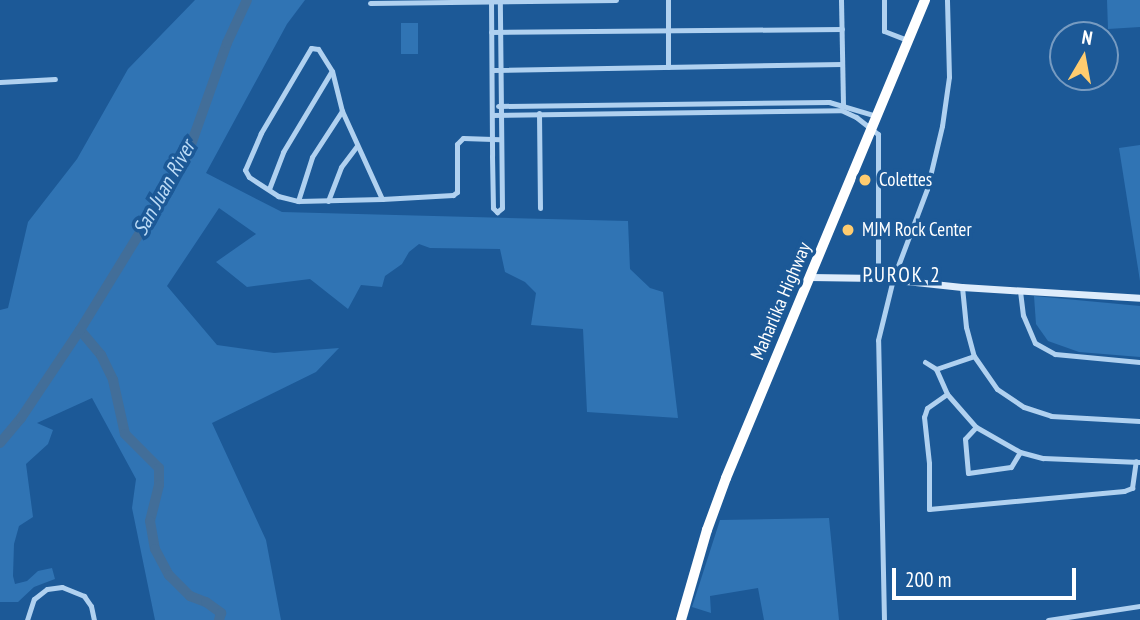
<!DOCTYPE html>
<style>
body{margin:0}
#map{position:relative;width:1140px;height:620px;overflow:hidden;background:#1c5997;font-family:"PT Sans Narrow",sans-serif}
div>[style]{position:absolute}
.green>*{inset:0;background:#3074b4}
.river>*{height:10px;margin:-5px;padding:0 5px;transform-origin:5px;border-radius:5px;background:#426e99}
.street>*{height:5px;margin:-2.5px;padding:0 2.5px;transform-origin:2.5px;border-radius:2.5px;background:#b0d1f0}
.secondary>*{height:7px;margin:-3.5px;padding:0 3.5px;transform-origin:3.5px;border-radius:3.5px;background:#deecfb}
.highway>*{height:10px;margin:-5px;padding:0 5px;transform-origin:5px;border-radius:5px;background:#fff}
.dots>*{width:19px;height:19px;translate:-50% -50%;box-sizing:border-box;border:4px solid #1c5997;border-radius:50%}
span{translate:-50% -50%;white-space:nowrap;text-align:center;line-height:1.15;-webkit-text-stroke:7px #1c5997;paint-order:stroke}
.poi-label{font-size:19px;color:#fff}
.left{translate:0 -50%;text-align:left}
.street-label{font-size:19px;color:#fff}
.water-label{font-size:21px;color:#bcdbf6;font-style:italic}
.neighbourhood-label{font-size:21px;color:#fff;letter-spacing:2px}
.north{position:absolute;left:1049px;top:21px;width:70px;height:70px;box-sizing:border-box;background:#1c5997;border:2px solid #779bc1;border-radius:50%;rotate:10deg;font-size:19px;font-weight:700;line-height:28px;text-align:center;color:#fff}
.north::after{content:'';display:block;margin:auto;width:24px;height:32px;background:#ffcc6f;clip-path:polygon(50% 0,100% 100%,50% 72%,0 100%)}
.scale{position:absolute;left:892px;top:568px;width:184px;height:32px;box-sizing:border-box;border:4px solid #fff;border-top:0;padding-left:9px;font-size:21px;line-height:24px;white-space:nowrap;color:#fff;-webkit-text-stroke:5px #1c5997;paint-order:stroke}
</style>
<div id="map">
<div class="green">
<div style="clip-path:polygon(195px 0,305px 0,287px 24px,206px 173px,282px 212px,628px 221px,630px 269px,650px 288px,663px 292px,678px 418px,587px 412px,583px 329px,531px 325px,536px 293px,525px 282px,505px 272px,500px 249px,430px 248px,419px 244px,409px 252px,402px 264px,385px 276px,382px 287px,361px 285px,348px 309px,310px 279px,247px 287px,216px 262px,256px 234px,219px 208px,167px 286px,217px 345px,274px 353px,339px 348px,316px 372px,212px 423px,266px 540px,281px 620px,155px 620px,132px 508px,136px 479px,92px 398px,37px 423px,53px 430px,48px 444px,26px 464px,33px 517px,19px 526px,14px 544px,13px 576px,15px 584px,27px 581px,38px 571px,52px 568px,55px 579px,34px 587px,18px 602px,0 602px,0 310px,8px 308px,28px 222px,77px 159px,128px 69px)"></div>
<div style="clip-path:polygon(1107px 0,1140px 0,1140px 27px,1108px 29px)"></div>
<div style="clip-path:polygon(401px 23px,418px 23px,418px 54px,401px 54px)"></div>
<div style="clip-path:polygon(1140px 145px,1140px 281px,1119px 148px)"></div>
<div style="clip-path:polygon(1034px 296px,1140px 306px,1140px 357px,1079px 352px,1048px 341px,1036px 324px)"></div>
<div style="clip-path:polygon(829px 518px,839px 620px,764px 620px,758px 588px,710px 596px,711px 613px,692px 607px,720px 520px)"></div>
</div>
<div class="river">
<div style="left:80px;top:330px;width:33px;rotate:50deg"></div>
<div style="left:101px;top:355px;width:28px;rotate:64deg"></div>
<div style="left:113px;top:380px;width:55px;rotate:77.5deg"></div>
<div style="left:125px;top:434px;width:48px;rotate:45deg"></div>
<div style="left:159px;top:468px;width:17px;rotate:90deg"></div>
<div style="left:159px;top:485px;width:37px;rotate:104deg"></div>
<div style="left:150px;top:521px;width:28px;rotate:80deg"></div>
<div style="left:155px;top:549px;width:30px;rotate:62deg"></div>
<div style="left:169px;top:575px;width:30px;rotate:45deg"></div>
<div style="left:190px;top:596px;width:17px;rotate:21deg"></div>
<div style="left:206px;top:602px;width:19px;rotate:36deg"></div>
<div style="left:221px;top:613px;width:7px;rotate:106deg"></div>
<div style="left:0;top:443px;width:33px;rotate:-50deg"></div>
<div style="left:21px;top:418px;width:106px;rotate:-56.2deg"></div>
<div style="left:80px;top:330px;width:204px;rotate:-58.4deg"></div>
<div style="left:187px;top:156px;width:120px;rotate:-70.5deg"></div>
<div style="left:227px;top:43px;width:47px;rotate:-65.1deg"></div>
</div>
<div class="street">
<div style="left:491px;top:0;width:156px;rotate:89.6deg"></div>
<div style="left:492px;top:156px;width:52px;rotate:88.9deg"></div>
<div style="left:493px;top:208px;width:6px;rotate:45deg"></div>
<div style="left:497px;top:212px;width:6px;rotate:-39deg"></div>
<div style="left:502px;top:208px;width:208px;rotate:-90.6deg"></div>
<div style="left:668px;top:0;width:67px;rotate:90deg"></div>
<div style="left:841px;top:0;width:105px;rotate:88.9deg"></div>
<div style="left:884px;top:0;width:31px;rotate:90deg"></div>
<div style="left:884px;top:31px;width:26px;rotate:21deg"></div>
<div style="left:370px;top:3px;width:246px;rotate:-0.7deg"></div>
<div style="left:491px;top:32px;width:351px;rotate:-0.5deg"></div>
<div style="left:492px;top:70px;width:350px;rotate:-1deg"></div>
<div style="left:0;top:82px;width:55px;rotate:-3.1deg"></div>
<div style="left:498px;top:106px;width:331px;rotate:-0.7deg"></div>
<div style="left:829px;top:102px;width:50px;rotate:16.3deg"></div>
<div style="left:539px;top:113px;width:95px;rotate:89.4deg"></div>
<div style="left:492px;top:115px;width:349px;rotate:-0.8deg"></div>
<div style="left:841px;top:110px;width:17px;rotate:25deg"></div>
<div style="left:856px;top:117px;width:28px;rotate:38deg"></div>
<div style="left:878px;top:134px;width:144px;rotate:90deg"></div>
<div style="left:269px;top:189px;width:40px;rotate:-69deg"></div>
<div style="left:283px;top:152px;width:93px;rotate:-59deg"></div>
<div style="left:382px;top:199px;width:97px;rotate:-114.4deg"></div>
<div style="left:342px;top:111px;width:41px;rotate:-104deg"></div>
<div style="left:332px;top:71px;width:26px;rotate:-122deg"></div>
<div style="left:318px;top:49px;width:7px;rotate:-172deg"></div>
<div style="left:311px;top:48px;width:99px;rotate:120.5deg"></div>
<div style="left:261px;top:133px;width:40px;rotate:113.4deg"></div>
<div style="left:245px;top:170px;width:8px;rotate:60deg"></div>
<div style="left:249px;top:177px;width:35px;rotate:33deg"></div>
<div style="left:278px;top:196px;width:21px;rotate:14deg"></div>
<div style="left:298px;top:201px;width:84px;rotate:-1.4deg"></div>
<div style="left:382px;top:199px;width:71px;rotate:-3.2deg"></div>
<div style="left:453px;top:195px;width:5px;rotate:-37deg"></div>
<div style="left:457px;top:192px;width:48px;rotate:-90deg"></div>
<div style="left:457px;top:144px;width:8px;rotate:-45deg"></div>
<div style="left:463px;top:138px;width:37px;rotate:2deg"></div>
<div style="left:298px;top:201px;width:46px;rotate:-72.3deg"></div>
<div style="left:312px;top:157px;width:55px;rotate:-56.9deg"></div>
<div style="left:328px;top:201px;width:36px;rotate:-69deg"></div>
<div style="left:341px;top:167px;width:26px;rotate:-53deg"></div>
<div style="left:962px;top:287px;width:40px;rotate:84.3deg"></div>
<div style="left:966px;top:327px;width:30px;rotate:75deg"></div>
<div style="left:974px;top:356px;width:40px;rotate:55.1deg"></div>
<div style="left:997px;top:389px;width:32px;rotate:34deg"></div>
<div style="left:1024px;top:407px;width:28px;rotate:18deg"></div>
<div style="left:1051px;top:416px;width:89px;rotate:3.2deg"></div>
<div style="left:1020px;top:291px;width:24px;rotate:83deg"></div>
<div style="left:1023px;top:315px;width:30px;rotate:67deg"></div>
<div style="left:1035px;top:343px;width:23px;rotate:29deg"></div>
<div style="left:1055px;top:354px;width:85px;rotate:5.4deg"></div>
<div style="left:925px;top:362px;width:13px;rotate:32deg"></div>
<div style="left:936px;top:369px;width:40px;rotate:-18.9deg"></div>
<div style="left:936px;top:369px;width:27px;rotate:66deg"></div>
<div style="left:947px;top:394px;width:44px;rotate:48.7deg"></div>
<div style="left:976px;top:427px;width:51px;rotate:29.6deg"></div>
<div style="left:1020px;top:452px;width:24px;rotate:15deg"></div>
<div style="left:1043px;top:458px;width:97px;rotate:2.4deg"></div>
<div style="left:947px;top:394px;width:24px;rotate:145deg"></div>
<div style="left:927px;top:408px;width:9px;rotate:108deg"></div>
<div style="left:924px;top:417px;width:46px;rotate:83.8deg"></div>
<div style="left:929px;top:463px;width:46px;rotate:90deg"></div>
<div style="left:929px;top:509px;width:196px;rotate:-5.3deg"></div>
<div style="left:1124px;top:491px;width:9px;rotate:-21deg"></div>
<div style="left:1132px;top:488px;width:27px;rotate:-82deg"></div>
<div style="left:976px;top:427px;width:16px;rotate:133deg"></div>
<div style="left:965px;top:439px;width:34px;rotate:85deg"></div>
<div style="left:968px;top:473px;width:43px;rotate:-7.9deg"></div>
<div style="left:1011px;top:467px;width:17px;rotate:-59deg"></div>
<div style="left:27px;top:620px;width:22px;rotate:-72deg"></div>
<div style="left:34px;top:599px;width:16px;rotate:-38deg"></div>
<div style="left:47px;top:589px;width:15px;rotate:-8deg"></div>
<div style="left:62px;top:587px;width:24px;rotate:22deg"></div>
<div style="left:84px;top:596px;width:12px;rotate:55deg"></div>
<div style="left:91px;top:606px;width:14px;rotate:78deg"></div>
<div style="left:884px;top:620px;width:280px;rotate:-91.2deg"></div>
<div style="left:878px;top:340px;width:63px;rotate:-76.2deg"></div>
<div style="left:893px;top:279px;width:96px;rotate:-69.3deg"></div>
<div style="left:927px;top:189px;width:65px;rotate:-76.6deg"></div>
<div style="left:942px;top:126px;width:49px;rotate:-81.9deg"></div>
<div style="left:949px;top:77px;width:77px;rotate:-91.5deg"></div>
<div style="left:1048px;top:620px;width:93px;rotate:-8.7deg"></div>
</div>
<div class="secondary">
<div style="left:810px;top:277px;width:68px;rotate:0.8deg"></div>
<div style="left:878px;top:278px;width:84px;rotate:6.1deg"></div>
<div style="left:962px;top:287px;width:178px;rotate:3.5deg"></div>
</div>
<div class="highway">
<div style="left:681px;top:620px;width:94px;rotate:-73.9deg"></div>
<div style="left:707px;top:530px;width:55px;rotate:-69.9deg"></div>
<div style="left:726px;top:478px;width:518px;rotate:-67.4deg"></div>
</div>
<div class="dots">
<div style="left:865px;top:180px;background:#ffcc6f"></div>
<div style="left:848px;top:230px;background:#ffcc6f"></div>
</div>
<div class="poi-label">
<span class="left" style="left:879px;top:180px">Colettes</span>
<span class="left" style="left:862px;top:230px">MJM Rock Center</span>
</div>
<div class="street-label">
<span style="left:781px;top:301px;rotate:-67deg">Maharlika Highway</span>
</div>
<div class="water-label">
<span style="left:164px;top:188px;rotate:-61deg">San Juan River</span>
</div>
<div class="neighbourhood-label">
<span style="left:902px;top:275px">PUROK 2</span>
</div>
<div class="north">N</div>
<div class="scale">200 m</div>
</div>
